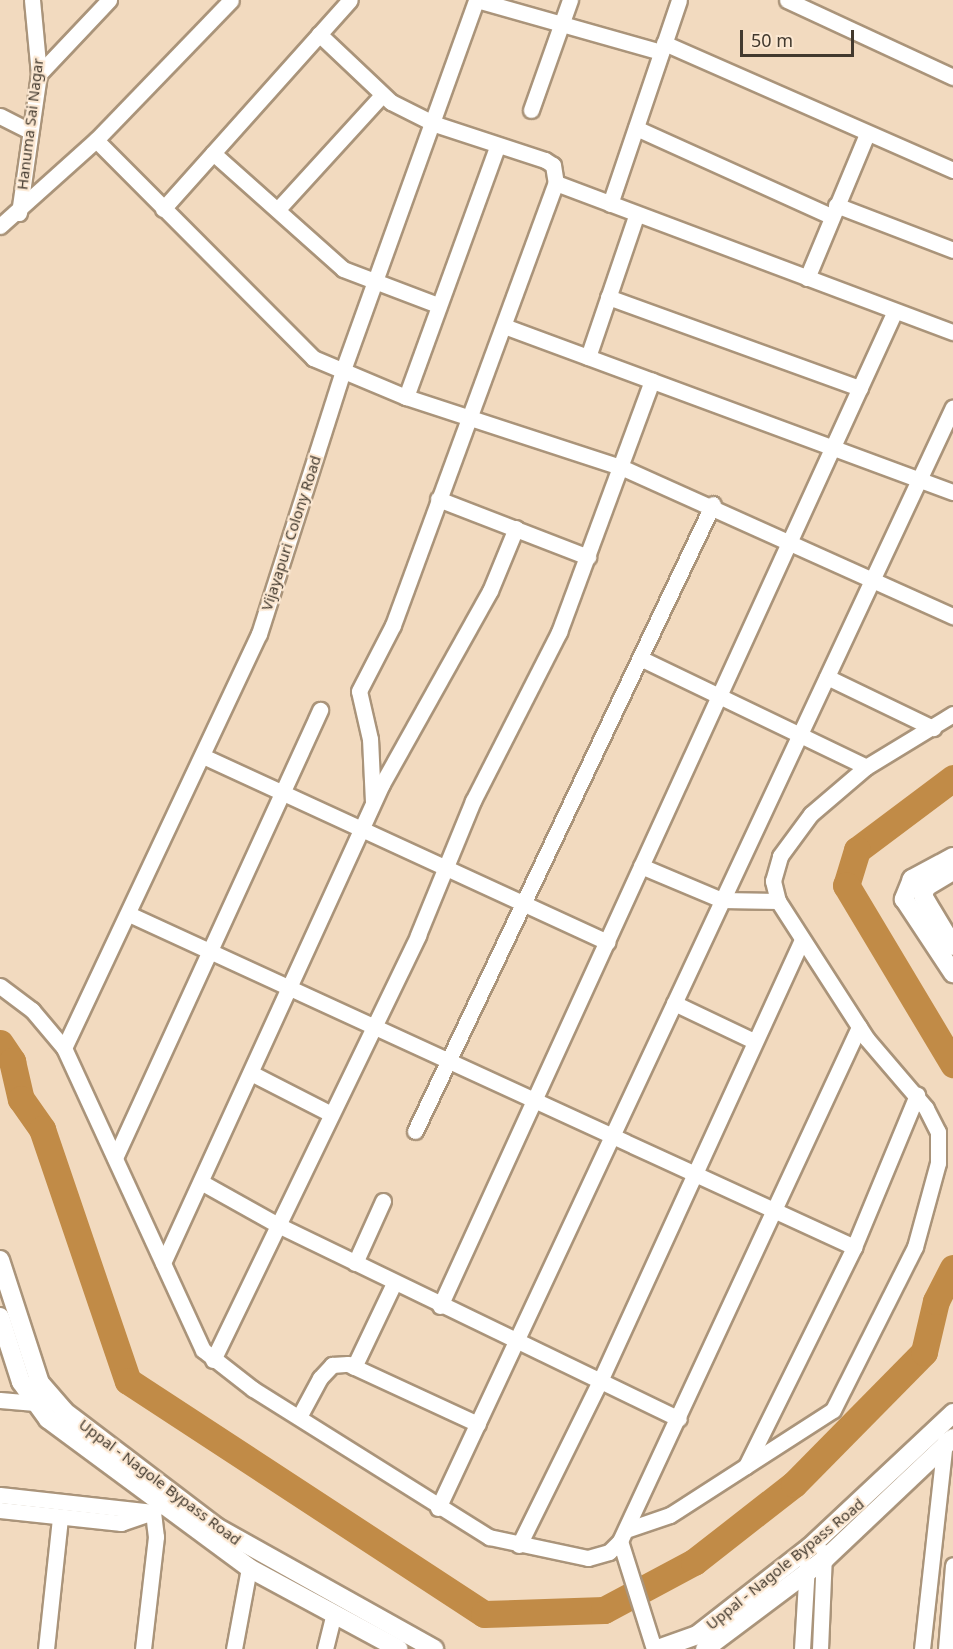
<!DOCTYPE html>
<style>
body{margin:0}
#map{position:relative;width:953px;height:1649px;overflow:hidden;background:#f2dabf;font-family:"Noto Sans",sans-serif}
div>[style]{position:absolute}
.river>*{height:27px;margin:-13.5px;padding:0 13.5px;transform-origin:13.5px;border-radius:13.5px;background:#c18b47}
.roads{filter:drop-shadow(2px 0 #aa947a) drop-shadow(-2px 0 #aa947a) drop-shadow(0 2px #aa947a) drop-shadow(0 -2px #aa947a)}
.minor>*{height:15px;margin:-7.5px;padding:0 7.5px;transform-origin:7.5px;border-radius:7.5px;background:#fff}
.tertiary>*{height:18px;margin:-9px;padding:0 9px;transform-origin:9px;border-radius:9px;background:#fff}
span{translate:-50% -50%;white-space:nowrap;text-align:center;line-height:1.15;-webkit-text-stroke:4.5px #fce8d2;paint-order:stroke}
.street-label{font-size:15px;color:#42392e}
.scale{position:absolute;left:740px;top:30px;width:114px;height:27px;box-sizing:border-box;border:3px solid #42392e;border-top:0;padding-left:8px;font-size:18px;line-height:21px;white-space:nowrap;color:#42392e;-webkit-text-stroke:4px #fce8d2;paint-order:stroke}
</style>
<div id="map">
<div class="river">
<div style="left:953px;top:778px;width:120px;rotate:143.1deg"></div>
<div style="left:857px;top:850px;width:37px;rotate:107deg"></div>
<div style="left:846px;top:885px;width:209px;rotate:59.1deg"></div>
<div style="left:0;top:1043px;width:22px;rotate:56deg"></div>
<div style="left:12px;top:1061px;width:39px;rotate:77deg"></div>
<div style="left:21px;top:1099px;width:37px;rotate:55deg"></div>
<div style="left:42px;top:1129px;width:266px;rotate:71.2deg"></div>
<div style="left:128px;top:1381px;width:425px;rotate:33.2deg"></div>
<div style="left:484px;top:1614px;width:120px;rotate:-1.9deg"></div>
<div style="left:604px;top:1610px;width:102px;rotate:-28.1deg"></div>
<div style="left:694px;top:1562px;width:127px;rotate:-38deg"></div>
<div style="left:794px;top:1484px;width:185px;rotate:-45.4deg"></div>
<div style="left:924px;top:1352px;width:52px;rotate:-76.8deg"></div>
<div style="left:936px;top:1301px;width:37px;rotate:-63deg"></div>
</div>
<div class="roads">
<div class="minor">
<div style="left:477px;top:0;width:191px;rotate:15.8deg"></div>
<div style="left:787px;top:0;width:183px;rotate:24.9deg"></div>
<div style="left:319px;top:34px;width:99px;rotate:43.4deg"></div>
<div style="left:391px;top:102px;width:49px;rotate:26.6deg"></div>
<div style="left:435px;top:124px;width:116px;rotate:18.1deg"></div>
<div style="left:545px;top:160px;width:9px;rotate:32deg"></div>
<div style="left:553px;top:165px;width:18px;rotate:81deg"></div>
<div style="left:556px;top:183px;width:424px;rotate:20.6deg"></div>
<div style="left:664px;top:43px;width:316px;rotate:23.7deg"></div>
<div style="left:39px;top:74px;width:102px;rotate:-46.6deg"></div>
<div style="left:531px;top:110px;width:117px;rotate:-70.5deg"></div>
<div style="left:0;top:116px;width:34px;rotate:27deg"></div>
<div style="left:636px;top:128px;width:214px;rotate:24.3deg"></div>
<div style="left:96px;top:140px;width:308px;rotate:45.1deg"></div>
<div style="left:313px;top:358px;width:101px;rotate:22.8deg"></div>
<div style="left:406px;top:397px;width:228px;rotate:18.1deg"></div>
<div style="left:623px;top:468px;width:362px;rotate:24.2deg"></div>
<div style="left:213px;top:153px;width:174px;rotate:41.7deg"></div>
<div style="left:343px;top:269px;width:102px;rotate:20.8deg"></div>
<div style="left:610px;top:204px;width:215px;rotate:-71.3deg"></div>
<div style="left:836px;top:205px;width:125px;rotate:21deg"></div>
<div style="left:163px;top:209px;width:280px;rotate:-48.2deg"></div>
<div style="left:278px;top:209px;width:154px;rotate:-47.6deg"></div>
<div style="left:19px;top:213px;width:140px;rotate:-81.8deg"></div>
<div style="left:39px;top:74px;width:74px;rotate:-95.4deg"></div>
<div style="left:0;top:226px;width:129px;rotate:-41.9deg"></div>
<div style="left:96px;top:140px;width:194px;rotate:-46deg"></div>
<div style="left:807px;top:278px;width:154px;rotate:-67.4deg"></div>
<div style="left:608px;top:297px;width:268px;rotate:19.9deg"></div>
<div style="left:504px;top:326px;width:479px;rotate:20.3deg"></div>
<div style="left:588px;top:357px;width:149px;rotate:-71.2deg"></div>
<div style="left:406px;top:397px;width:266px;rotate:-70deg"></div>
<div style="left:438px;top:499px;width:161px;rotate:21.1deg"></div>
<div style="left:640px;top:658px;width:251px;rotate:25.7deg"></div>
<div style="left:827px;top:677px;width:118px;rotate:25.7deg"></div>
<div style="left:205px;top:757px;width:443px;rotate:24.7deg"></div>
<div style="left:373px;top:802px;width:63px;rotate:-92.7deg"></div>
<div style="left:370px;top:739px;width:49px;rotate:-102.9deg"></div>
<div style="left:359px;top:691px;width:74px;rotate:-62.7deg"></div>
<div style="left:393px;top:625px;width:471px;rotate:-69.8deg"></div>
<div style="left:641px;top:866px;width:88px;rotate:22.8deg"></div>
<div style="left:722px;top:900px;width:56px;rotate:1deg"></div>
<div style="left:131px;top:915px;width:796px;rotate:24.66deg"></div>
<div style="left:0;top:986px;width:40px;rotate:37deg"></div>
<div style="left:32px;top:1010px;width:50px;rotate:49.9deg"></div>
<div style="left:64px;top:1048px;width:332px;rotate:65.3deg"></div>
<div style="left:203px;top:1350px;width:63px;rotate:38deg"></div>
<div style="left:253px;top:1389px;width:279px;rotate:32.1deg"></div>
<div style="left:489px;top:1537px;width:101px;rotate:12deg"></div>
<div style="left:588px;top:1558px;width:22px;rotate:-16deg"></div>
<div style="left:609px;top:1552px;width:16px;rotate:-45deg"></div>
<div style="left:620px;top:1541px;width:567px;rotate:-65.06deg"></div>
<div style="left:674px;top:1003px;width:89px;rotate:25.4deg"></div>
<div style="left:64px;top:1048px;width:458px;rotate:-64.8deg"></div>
<div style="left:259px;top:634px;width:277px;rotate:-72.3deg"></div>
<div style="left:343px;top:370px;width:393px;rotate:-70.2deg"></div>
<div style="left:251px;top:1073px;width:90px;rotate:27.1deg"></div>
<div style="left:415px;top:1131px;width:694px;rotate:-64.58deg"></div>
<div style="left:115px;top:1158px;width:493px;rotate:-65.4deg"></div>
<div style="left:201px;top:1182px;width:88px;rotate:29.2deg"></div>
<div style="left:278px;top:1225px;width:445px;rotate:25.8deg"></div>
<div style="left:163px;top:1263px;width:527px;rotate:-65.43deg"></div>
<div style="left:382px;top:784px;width:221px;rotate:-60.8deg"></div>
<div style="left:490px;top:591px;width:68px;rotate:-67.6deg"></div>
<div style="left:355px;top:1263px;width:68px;rotate:-65.7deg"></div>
<div style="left:440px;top:1306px;width:1092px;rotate:-65.43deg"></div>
<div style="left:213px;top:1360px;width:472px;rotate:-64.2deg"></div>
<div style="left:418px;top:935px;width:145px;rotate:-67.7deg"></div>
<div style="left:473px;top:801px;width:190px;rotate:-63deg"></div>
<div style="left:559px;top:632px;width:268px;rotate:-69.7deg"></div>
<div style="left:354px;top:1367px;width:93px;rotate:-64.5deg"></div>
<div style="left:0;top:1400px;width:32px;rotate:5deg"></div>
<div style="left:299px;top:1417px;width:44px;rotate:-61.7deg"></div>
<div style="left:320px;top:1378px;width:18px;rotate:-47deg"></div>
<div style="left:332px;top:1365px;width:16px;rotate:-4deg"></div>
<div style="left:348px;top:1364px;width:143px;rotate:24.8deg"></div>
<div style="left:746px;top:1466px;width:103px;rotate:-32.8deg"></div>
<div style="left:833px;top:1410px;width:182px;rotate:-63.3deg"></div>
<div style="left:915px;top:1247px;width:87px;rotate:-74.7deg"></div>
<div style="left:938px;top:1163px;width:31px;rotate:-90deg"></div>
<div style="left:938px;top:1132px;width:27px;rotate:-117deg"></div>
<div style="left:926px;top:1108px;width:91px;rotate:-130.5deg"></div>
<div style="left:867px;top:1039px;width:164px;rotate:-122.8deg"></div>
<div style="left:778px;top:901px;width:21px;rotate:-104deg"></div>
<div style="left:773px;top:881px;width:26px;rotate:-74deg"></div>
<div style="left:780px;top:856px;width:52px;rotate:-53.6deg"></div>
<div style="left:811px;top:814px;width:72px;rotate:-40.5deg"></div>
<div style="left:866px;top:767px;width:102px;rotate:-31.3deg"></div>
<div style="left:0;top:1495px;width:154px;rotate:6.3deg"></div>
<div style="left:438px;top:1508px;width:1215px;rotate:-64.93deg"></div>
<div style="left:0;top:1510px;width:122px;rotate:6.1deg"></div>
<div style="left:121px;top:1523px;width:34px;rotate:-19deg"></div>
<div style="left:626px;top:1530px;width:46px;rotate:-18.8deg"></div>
<div style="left:670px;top:1515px;width:90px;rotate:-32.8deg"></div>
<div style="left:746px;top:1466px;width:244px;rotate:-63.7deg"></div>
<div style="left:854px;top:1247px;width:165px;rotate:-67.5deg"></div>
<div style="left:620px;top:1541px;width:113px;rotate:72.5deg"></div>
<div style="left:519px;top:1545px;width:183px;rotate:-63.7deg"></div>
<div style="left:600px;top:1381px;width:484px;rotate:-65.4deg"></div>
<div style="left:46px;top:1649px;width:133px;rotate:-83.9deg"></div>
<div style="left:143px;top:1649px;width:113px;rotate:-83.4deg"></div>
<div style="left:156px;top:1537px;width:25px;rotate:-97deg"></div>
<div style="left:153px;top:1512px;width:24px;rotate:-52deg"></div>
<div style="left:234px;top:1649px;width:82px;rotate:-79.5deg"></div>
<div style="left:325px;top:1649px;width:37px;rotate:-76deg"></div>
<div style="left:802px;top:1649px;width:84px;rotate:-86.6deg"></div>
<div style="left:820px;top:1649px;width:97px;rotate:-87.6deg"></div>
<div style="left:922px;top:1649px;width:210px;rotate:-83.7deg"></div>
<div style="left:946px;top:1649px;width:84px;rotate:-85.2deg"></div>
</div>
<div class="tertiary">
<div style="left:953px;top:857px;width:47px;rotate:151.8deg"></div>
<div style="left:912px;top:879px;width:22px;rotate:112deg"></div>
<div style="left:904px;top:899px;width:89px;rotate:56.5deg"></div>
<div style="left:951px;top:872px;width:29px;rotate:149deg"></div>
<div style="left:926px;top:887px;width:9px;rotate:108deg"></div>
<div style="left:923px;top:896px;width:58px;rotate:59deg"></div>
<div style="left:0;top:1260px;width:129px;rotate:72deg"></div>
<div style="left:40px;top:1383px;width:37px;rotate:49deg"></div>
<div style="left:64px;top:1411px;width:191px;rotate:37.3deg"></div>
<div style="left:216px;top:1527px;width:250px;rotate:29.2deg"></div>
<div style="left:0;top:1317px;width:68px;rotate:72.1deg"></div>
<div style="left:21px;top:1382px;width:46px;rotate:53.9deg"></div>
<div style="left:48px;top:1419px;width:250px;rotate:36.5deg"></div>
<div style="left:249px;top:1568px;width:170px;rotate:28.4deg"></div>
<div style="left:658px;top:1649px;width:41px;rotate:-19.7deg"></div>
<div style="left:697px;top:1635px;width:143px;rotate:-37.9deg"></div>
<div style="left:810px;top:1547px;width:196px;rotate:-43.1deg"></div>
<div style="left:705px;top:1649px;width:150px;rotate:-36.9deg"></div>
<div style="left:825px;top:1559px;width:176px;rotate:-43.4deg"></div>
</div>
</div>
<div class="street-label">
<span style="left:30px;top:124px;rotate:-83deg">Hanuma Sai Nagar</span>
<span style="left:291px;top:533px;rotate:-72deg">Vijayapuri Colony Road</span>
<span style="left:160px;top:1482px;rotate:37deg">Uppal - Nagole Bypass Road</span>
<span style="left:785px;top:1564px;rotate:-39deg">Uppal - Nagole Bypass Road</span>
</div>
<div class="scale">50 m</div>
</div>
